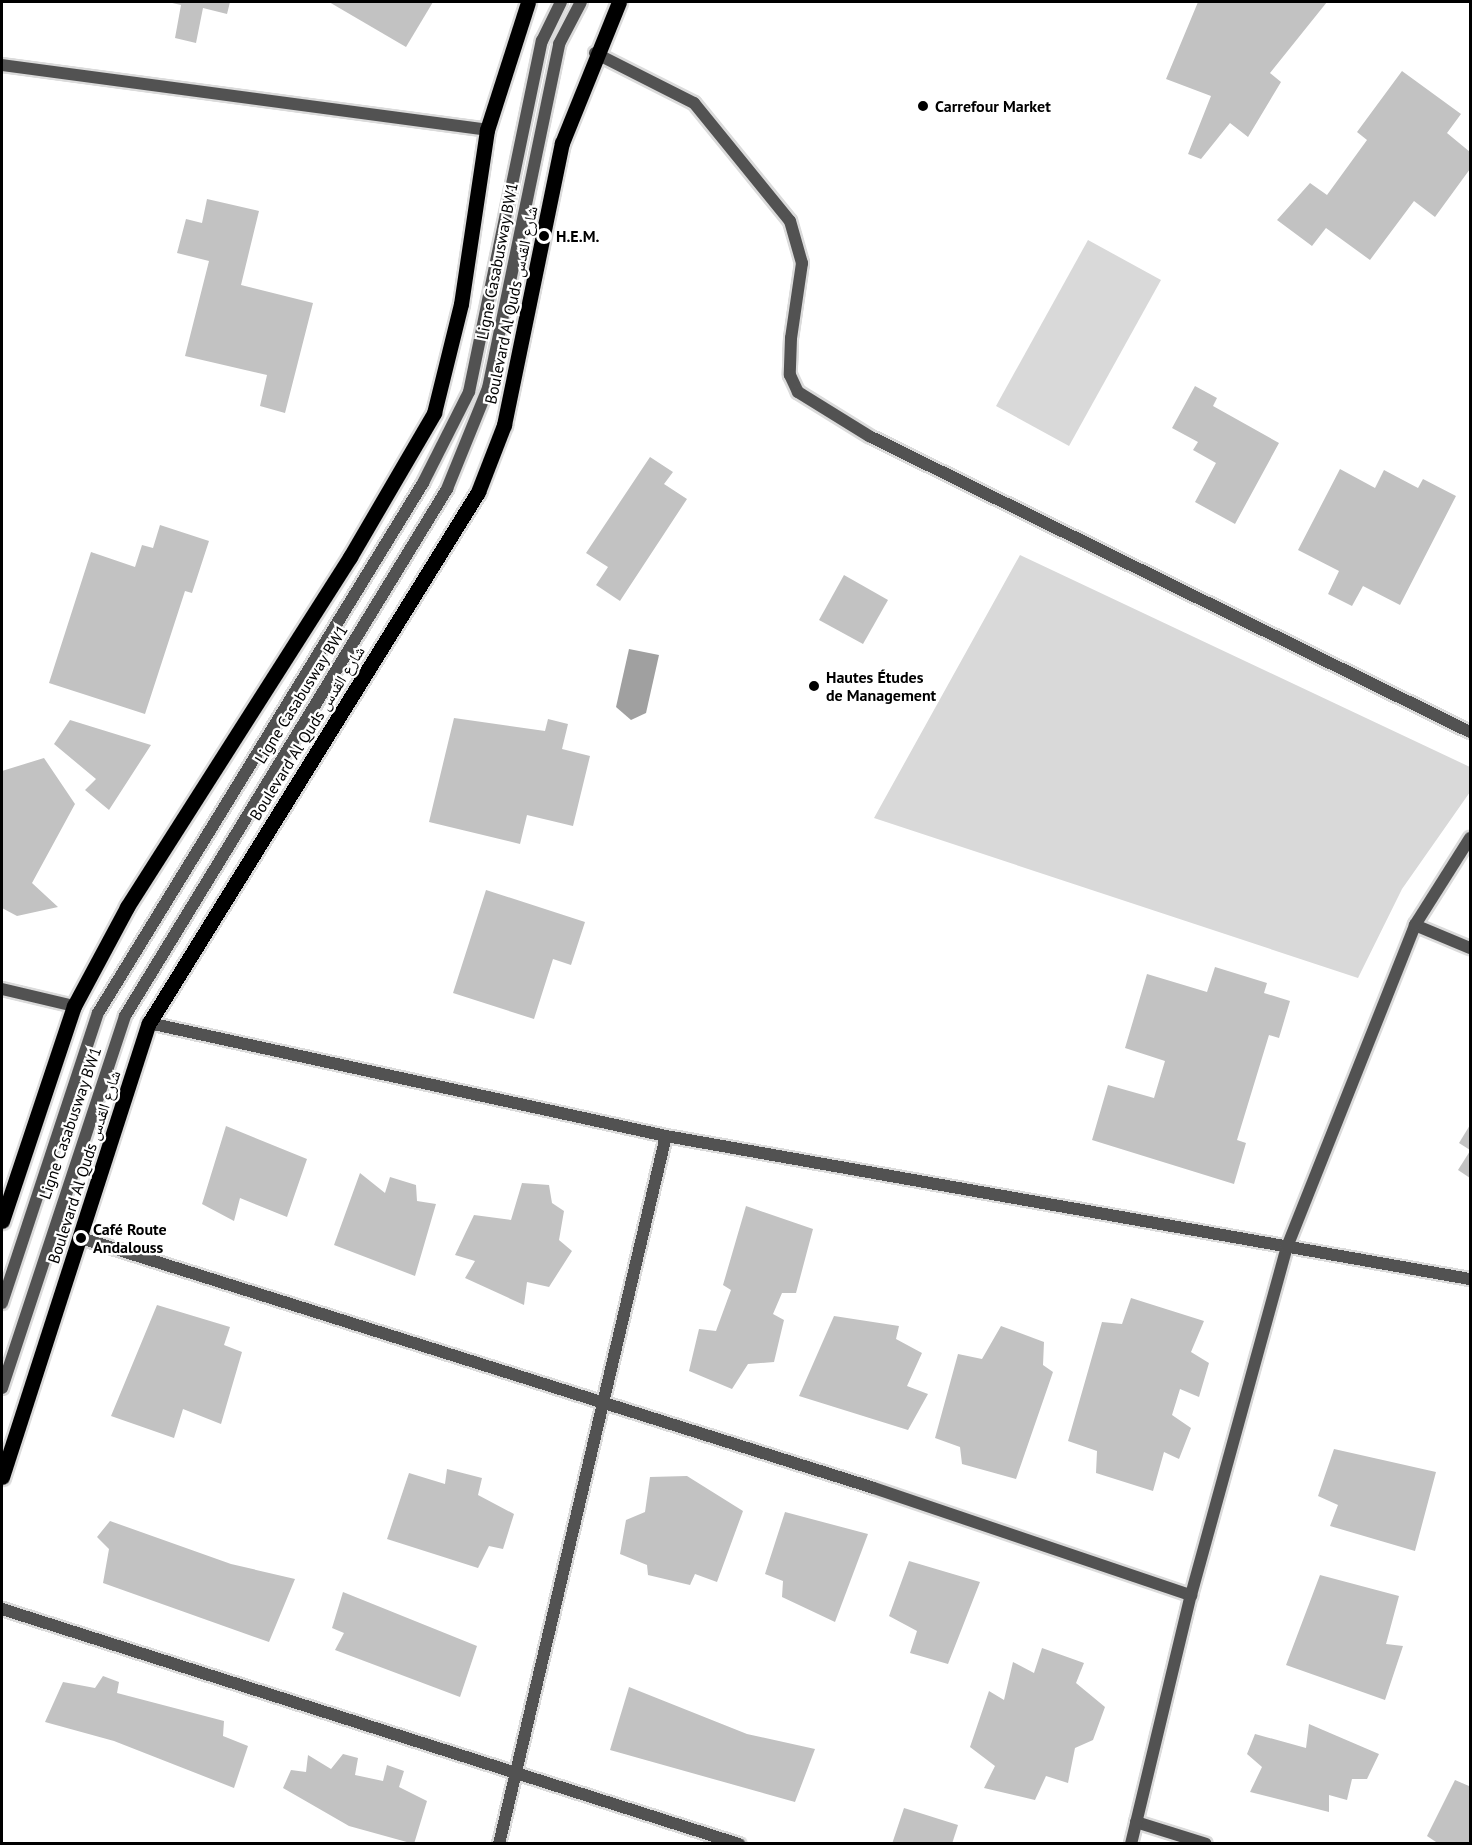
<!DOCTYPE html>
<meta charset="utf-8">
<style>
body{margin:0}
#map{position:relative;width:1472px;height:1845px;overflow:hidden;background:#fff;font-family:"PT Sans","Noto Naskh Arabic",sans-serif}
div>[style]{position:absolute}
.green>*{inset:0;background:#d9d9d9}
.water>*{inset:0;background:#a0a0a0}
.building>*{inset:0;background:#c2c2c2}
.roads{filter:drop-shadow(2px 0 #dbdbdb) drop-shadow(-2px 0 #dbdbdb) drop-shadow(0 2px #dbdbdb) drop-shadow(0 -2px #dbdbdb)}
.service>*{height:12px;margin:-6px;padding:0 6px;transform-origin:6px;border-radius:6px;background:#525252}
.minor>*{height:12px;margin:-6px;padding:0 6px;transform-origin:6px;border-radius:6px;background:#525252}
.primary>*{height:15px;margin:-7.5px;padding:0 7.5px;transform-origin:7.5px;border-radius:7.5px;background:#000}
.dots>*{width:16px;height:16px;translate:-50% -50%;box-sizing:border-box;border:3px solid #fff;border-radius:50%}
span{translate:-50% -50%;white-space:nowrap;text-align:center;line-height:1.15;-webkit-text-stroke:4.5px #fff;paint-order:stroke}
.poi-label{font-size:16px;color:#000;font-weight:700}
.left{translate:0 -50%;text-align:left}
.street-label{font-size:16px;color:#000}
.frame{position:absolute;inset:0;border:3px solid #000;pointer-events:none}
</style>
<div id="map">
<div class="green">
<div style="clip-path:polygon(1088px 240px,1161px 280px,1069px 446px,996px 406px)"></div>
<div style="clip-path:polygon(1020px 555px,1470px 767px,1470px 792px,1402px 889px,1358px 978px,874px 818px)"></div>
</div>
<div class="water">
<div style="clip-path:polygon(629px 649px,659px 655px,646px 713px,631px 720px,616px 707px)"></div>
</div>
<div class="building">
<div style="clip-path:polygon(168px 2px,230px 2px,227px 14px,203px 8px,196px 43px,175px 38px,181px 5px)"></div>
<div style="clip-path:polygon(329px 2px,433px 2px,406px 47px)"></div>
<div style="clip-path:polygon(1198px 2px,1327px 2px,1270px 73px,1281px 82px,1248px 137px,1230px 123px,1201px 159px,1188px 154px,1211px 96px,1166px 79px)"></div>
<div style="clip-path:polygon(1402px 71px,1461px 114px,1447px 133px,1470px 152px,1470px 169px,1435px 217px,1414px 201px,1370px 260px,1326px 228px,1312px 246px,1277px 220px,1310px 183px,1327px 195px,1367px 140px,1357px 132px)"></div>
<div style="clip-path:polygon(207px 199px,259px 211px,241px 285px,313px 303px,285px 413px,260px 406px,267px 375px,185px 356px,209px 261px,177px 253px,186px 219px,202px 223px)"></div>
<div style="clip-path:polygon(1195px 386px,1217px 398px,1213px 406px,1279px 443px,1235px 524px,1195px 502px,1216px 463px,1193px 450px,1198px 442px,1172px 428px)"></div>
<div style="clip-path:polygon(650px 457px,673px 472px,664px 484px,687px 499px,620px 601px,596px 585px,608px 567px,586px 553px)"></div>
<div style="clip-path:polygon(1340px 469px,1375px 488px,1384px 470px,1418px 488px,1423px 479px,1456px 496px,1400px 605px,1363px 586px,1352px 606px,1328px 594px,1339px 571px,1298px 550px)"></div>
<div style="clip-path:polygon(160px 525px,209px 541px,192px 593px,185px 591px,145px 714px,49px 683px,91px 552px,135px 567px,142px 545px,153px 548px)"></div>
<div style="clip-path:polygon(844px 575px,888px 600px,863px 644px,819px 620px)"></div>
<div style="clip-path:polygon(454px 718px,545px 731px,548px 719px,568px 724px,562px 749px,590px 756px,573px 826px,527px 815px,520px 844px,429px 822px)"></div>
<div style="clip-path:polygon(70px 720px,151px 745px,109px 810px,85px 790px,96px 779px,54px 744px)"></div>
<div style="clip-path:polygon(44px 758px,75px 804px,32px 883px,58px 907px,17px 916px,2px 908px,2px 771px)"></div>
<div style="clip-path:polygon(486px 890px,585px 922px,571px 965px,553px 959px,534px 1019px,453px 993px)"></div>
<div style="clip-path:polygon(1215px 967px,1267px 983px,1264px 993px,1290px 1001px,1279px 1038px,1269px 1035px,1237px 1140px,1246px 1143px,1234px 1184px,1092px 1140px,1108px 1085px,1154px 1098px,1165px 1061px,1125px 1048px,1147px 974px,1207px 992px)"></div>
<div style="clip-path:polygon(1470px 1125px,1470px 1150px,1459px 1143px)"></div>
<div style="clip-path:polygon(226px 1126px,307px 1159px,287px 1217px,240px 1198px,234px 1221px,202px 1204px)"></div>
<div style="clip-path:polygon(1470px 1151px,1470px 1178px,1458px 1170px)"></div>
<div style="clip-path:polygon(360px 1173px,385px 1193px,390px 1177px,416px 1185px,417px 1201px,436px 1204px,415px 1276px,334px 1245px)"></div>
<div style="clip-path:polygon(522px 1183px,549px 1185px,552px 1203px,564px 1211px,559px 1240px,572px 1251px,549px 1287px,527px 1282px,524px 1305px,465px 1278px,475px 1261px,455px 1255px,474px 1215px,511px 1220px)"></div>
<div style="clip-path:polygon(746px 1206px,813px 1229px,796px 1293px,782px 1293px,773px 1314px,784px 1320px,774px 1362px,748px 1364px,732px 1389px,689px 1371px,699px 1329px,716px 1331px,731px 1290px,723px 1285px)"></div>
<div style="clip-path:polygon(1131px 1298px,1204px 1321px,1191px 1352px,1209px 1363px,1199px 1397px,1180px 1389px,1172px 1415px,1191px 1428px,1179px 1459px,1164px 1452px,1153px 1491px,1096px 1473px,1097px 1451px,1068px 1441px,1102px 1322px,1122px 1324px)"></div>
<div style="clip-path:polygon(157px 1305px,230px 1327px,224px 1345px,242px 1352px,221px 1424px,183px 1409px,174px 1438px,111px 1416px)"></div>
<div style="clip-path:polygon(834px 1316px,899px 1326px,896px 1339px,922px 1353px,907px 1386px,928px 1394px,908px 1430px,799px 1396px)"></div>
<div style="clip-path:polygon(1001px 1326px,1044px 1342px,1043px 1365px,1053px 1372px,1016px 1479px,962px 1464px,960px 1447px,935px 1438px,958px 1354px,982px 1359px)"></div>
<div style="clip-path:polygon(1334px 1449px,1436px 1472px,1415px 1551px,1330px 1526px,1338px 1505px,1318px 1496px)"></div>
<div style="clip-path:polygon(447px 1469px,482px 1478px,478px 1495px,514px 1514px,503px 1549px,489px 1546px,478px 1568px,387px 1539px,409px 1473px,445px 1484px)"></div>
<div style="clip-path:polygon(687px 1476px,743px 1511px,717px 1582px,695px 1574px,690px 1585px,648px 1575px,647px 1565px,620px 1554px,626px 1520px,645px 1512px,650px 1477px)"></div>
<div style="clip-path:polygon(785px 1512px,868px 1534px,835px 1622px,782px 1597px,783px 1581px,765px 1574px)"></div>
<div style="clip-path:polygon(110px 1521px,231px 1564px,295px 1579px,269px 1642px,103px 1583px,109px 1549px,97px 1537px)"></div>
<div style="clip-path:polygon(909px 1561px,980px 1582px,948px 1664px,910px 1653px,917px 1631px,889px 1616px)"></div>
<div style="clip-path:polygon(1320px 1575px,1399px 1596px,1386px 1644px,1403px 1646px,1385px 1700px,1286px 1665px)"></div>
<div style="clip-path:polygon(343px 1592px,477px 1646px,460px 1697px,335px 1650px,344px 1633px,332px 1628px)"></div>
<div style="clip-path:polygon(1042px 1648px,1084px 1663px,1076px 1683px,1105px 1707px,1093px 1740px,1075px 1748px,1068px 1783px,1046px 1776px,1035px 1800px,984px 1788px,995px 1766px,970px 1747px,989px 1691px,1004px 1700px,1013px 1662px,1034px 1673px)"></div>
<div style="clip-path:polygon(103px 1676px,119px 1682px,117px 1693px,224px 1721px,223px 1736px,248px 1746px,234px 1788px,114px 1741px,45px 1722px,63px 1682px,95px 1688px)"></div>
<div style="clip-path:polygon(629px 1687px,747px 1734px,815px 1749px,795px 1802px,610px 1750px)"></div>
<div style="clip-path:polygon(1309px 1724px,1379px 1754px,1367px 1779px,1352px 1779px,1347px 1800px,1329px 1795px,1329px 1812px,1250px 1792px,1262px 1767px,1247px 1754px,1255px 1734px,1306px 1748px)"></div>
<div style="clip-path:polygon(343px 1754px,358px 1758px,355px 1775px,383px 1781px,387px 1765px,404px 1771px,399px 1787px,427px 1801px,414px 1844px,349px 1826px,283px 1788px,291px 1770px,306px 1772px,308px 1755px,331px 1769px)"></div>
<div style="clip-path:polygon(1455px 1780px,1469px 1786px,1470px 1781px,1470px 1844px,1439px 1844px,1427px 1836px)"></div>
<div style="clip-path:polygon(904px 1808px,958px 1825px,952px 1844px,892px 1844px)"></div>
</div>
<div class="roads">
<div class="service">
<div style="left:2px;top:1303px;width:305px;rotate:-71.7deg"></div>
<div style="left:98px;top:1013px;width:622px;rotate:-58.48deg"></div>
<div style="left:423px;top:483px;width:102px;rotate:-63.2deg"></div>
<div style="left:469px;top:392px;width:359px;rotate:-78.3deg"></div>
<div style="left:542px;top:41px;width:43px;rotate:-64deg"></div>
<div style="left:2px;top:1388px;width:392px;rotate:-71.7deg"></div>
<div style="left:125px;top:1016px;width:618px;rotate:-58.57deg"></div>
<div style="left:447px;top:489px;width:109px;rotate:-67.9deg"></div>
<div style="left:488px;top:388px;width:351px;rotate:-78.3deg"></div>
<div style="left:559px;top:44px;width:47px;rotate:-62.4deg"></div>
</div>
<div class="minor">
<div style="left:595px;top:53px;width:111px;rotate:26.8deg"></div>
<div style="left:694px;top:103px;width:152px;rotate:50.9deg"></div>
<div style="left:790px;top:221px;width:44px;rotate:74.1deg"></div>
<div style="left:802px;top:263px;width:76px;rotate:98.3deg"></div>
<div style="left:791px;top:338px;width:37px;rotate:92deg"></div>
<div style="left:790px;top:375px;width:19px;rotate:65deg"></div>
<div style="left:798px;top:392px;width:84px;rotate:31.8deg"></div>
<div style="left:869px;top:436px;width:670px;rotate:26.22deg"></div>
<div style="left:2px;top:65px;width:489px;rotate:7.6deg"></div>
<div style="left:1415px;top:925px;width:60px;rotate:22.7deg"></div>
<div style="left:2px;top:989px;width:74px;rotate:13.3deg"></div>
<div style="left:149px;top:1023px;width:529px;rotate:12.33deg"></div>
<div style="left:666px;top:1136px;width:817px;rotate:10.09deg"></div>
<div style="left:81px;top:1238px;width:831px;rotate:17.5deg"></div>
<div style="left:874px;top:1488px;width:335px;rotate:18.7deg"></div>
<div style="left:2px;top:1609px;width:774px;rotate:17.69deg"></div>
<div style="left:1136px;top:1822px;width:73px;rotate:17.4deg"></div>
<div style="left:499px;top:1844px;width:727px;rotate:-76.73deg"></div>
<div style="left:1131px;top:1844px;width:256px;rotate:-76.5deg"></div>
<div style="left:1191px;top:1595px;width:361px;rotate:-74.6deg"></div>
<div style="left:1287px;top:1247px;width:347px;rotate:-68.3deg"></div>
<div style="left:1415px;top:925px;width:103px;rotate:-57.7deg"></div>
</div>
<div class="primary">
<div style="left:2px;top:1221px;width:227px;rotate:-71.5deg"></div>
<div style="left:74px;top:1006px;width:112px;rotate:-61.8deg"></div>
<div style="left:127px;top:907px;width:415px;rotate:-57.5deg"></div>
<div style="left:350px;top:557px;width:167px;rotate:-59.7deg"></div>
<div style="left:434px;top:413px;width:112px;rotate:-76.1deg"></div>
<div style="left:461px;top:304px;width:176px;rotate:-81.5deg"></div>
<div style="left:487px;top:130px;width:134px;rotate:-72.2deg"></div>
<div style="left:2px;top:1477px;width:477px;rotate:-72.1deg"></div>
<div style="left:149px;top:1023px;width:625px;rotate:-58.22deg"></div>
<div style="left:478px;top:492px;width:72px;rotate:-68.8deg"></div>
<div style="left:504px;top:425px;width:288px;rotate:-78.4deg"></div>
<div style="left:562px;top:143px;width:152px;rotate:-68deg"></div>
</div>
</div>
<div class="dots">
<div style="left:923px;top:106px;background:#000"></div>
<div style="left:544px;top:236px;background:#000"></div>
<div style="left:814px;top:686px;background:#000"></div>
<div style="left:81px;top:1238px;background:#000"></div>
</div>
<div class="poi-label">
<span class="left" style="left:935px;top:106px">Carrefour Market</span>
<span class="left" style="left:556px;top:236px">H.E.M.</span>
<span class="left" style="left:826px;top:686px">Hautes Études<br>de Management</span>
<span class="left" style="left:93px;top:1238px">Café Route<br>Andalouss</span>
</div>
<div class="street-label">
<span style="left:497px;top:261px;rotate:-79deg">Ligne Casabusway BW1</span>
<span style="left:511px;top:305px;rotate:-78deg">Boulevard Al Quds شارع القدس</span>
<span style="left:301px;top:694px;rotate:-58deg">Ligne Casabusway BW1</span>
<span style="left:307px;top:733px;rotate:-58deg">Boulevard Al Quds شارع القدس</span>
<span style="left:70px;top:1123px;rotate:-71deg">Ligne Casabusway BW1</span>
<span style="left:84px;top:1167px;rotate:-72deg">Boulevard Al Quds شارع القدس</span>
</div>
<div class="frame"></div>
</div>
